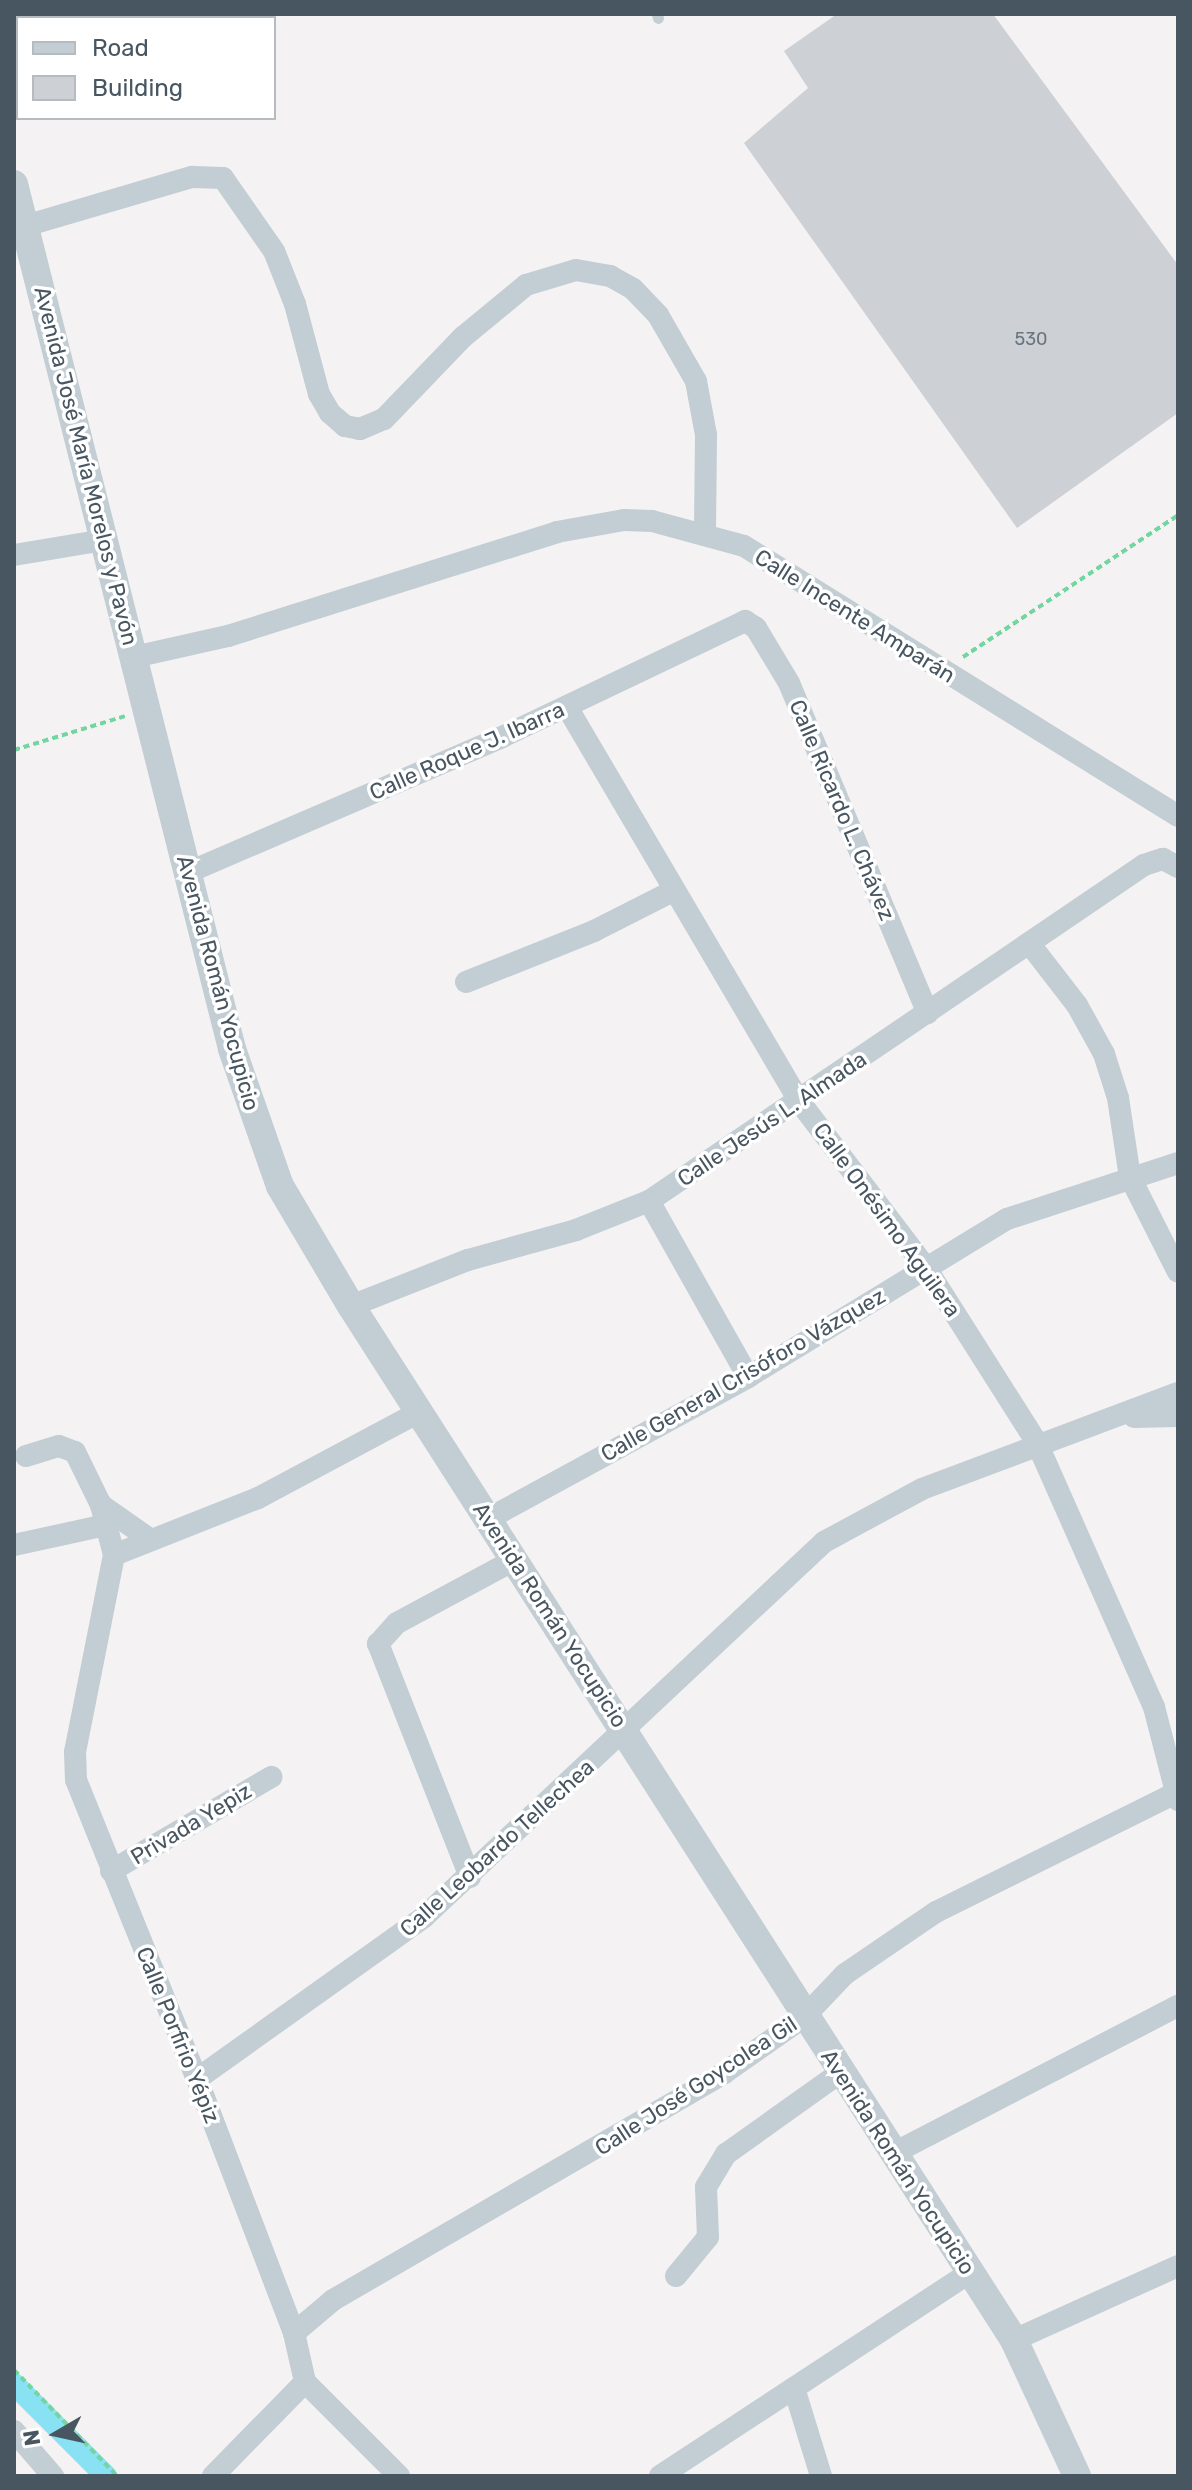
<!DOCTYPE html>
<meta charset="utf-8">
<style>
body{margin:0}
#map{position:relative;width:1192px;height:2490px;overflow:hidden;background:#f4f2f2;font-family:Rubik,sans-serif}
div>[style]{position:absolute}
.canal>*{height:22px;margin:-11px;padding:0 11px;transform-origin:11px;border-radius:11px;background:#88e2f4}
.building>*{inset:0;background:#cdd1d6}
.path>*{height:4px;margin-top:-2px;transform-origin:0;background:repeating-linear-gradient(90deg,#73d5a0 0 6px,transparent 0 10px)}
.service>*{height:11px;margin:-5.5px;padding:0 5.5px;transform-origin:5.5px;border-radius:5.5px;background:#c2cdd4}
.minor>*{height:22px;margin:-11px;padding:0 11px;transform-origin:11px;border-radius:11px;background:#c2cdd4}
.tertiary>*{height:28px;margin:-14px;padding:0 14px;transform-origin:14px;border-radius:14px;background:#c2cdd4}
span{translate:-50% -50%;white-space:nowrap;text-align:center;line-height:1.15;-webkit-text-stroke:7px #fff;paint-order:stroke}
.number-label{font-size:18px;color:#69757e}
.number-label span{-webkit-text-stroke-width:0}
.street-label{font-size:22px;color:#485661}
.frame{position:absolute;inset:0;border:16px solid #485661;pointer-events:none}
.legend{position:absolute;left:16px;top:16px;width:260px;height:104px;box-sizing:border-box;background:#fff;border:2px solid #b6bbc0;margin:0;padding:10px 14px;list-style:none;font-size:24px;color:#485661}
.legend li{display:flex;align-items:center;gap:16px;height:40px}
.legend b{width:40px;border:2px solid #b6bbc0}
.north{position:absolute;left:16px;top:2394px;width:80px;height:80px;-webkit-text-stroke:6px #fff;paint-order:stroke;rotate:261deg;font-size:22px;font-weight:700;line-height:32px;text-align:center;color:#485661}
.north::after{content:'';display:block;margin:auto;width:28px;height:36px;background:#485661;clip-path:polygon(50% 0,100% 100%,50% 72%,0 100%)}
</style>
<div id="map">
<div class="canal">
<div style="left:14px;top:2384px;width:130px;rotate:45deg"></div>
</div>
<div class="building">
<div style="clip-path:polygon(837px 14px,993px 14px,1178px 265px,1178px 413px,1017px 528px,744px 143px,808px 88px,784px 51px)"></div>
</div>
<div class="path">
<div style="left:963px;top:657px;width:258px;rotate:-33.4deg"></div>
<div style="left:14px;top:750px;width:116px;rotate:-17deg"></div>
<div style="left:14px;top:2370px;width:148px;rotate:45.8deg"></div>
</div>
<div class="service">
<div style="left:657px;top:14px;width:4px;rotate:76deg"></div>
</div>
<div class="minor">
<div style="left:25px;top:226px;width:174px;rotate:-16.4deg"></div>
<div style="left:192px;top:177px;width:31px;rotate:2deg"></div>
<div style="left:223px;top:178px;width:89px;rotate:55.1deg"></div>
<div style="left:274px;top:251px;width:57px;rotate:68.4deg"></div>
<div style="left:295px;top:304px;width:93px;rotate:75.1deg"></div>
<div style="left:319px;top:394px;width:22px;rotate:60deg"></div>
<div style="left:330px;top:413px;width:20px;rotate:41deg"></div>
<div style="left:345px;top:426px;width:15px;rotate:11deg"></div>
<div style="left:360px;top:429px;width:26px;rotate:-23deg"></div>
<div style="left:384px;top:419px;width:114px;rotate:-46.1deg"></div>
<div style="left:463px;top:337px;width:82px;rotate:-39.5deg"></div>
<div style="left:526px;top:285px;width:52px;rotate:-16.7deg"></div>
<div style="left:576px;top:270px;width:35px;rotate:10deg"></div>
<div style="left:610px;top:276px;width:26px;rotate:29deg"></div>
<div style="left:633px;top:289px;width:36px;rotate:46deg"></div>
<div style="left:658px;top:315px;width:76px;rotate:60.1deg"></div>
<div style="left:696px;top:381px;width:55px;rotate:79.5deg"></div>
<div style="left:706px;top:435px;width:100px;rotate:90.6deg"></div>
<div style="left:14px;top:555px;width:91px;rotate:-9.5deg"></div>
<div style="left:134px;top:657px;width:96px;rotate:-12.6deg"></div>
<div style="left:228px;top:636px;width:345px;rotate:-17.5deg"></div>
<div style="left:557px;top:532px;width:68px;rotate:-10.2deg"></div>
<div style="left:624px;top:520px;width:28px;rotate:2deg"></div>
<div style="left:652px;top:521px;width:95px;rotate:15.2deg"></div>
<div style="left:744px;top:546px;width:511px;rotate:31.89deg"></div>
<div style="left:567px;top:707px;width:457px;rotate:59.5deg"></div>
<div style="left:799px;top:1101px;width:210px;rotate:52.7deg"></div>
<div style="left:926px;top:1268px;width:207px;rotate:57.6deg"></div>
<div style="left:1037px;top:1443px;width:289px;rotate:66.1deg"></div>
<div style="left:1154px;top:1707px;width:96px;rotate:75.5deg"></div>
<div style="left:189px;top:872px;width:339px;rotate:-23.3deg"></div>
<div style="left:500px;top:738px;width:272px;rotate:-25.5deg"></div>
<div style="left:745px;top:621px;width:13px;rotate:32deg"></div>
<div style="left:756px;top:628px;width:64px;rotate:59deg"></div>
<div style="left:789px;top:683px;width:358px;rotate:67.2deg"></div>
<div style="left:1029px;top:943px;width:78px;rotate:52.3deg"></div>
<div style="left:1077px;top:1005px;width:56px;rotate:61.1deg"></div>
<div style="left:1104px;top:1054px;width:46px;rotate:72.3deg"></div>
<div style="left:1118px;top:1098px;width:80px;rotate:81.4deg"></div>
<div style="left:1130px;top:1177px;width:106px;rotate:63.2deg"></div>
<div style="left:466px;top:982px;width:138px;rotate:-21.7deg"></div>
<div style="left:594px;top:931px;width:89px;rotate:-26.9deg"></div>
<div style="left:649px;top:1201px;width:202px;rotate:60.6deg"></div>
<div style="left:351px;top:1306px;width:126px;rotate:-21.5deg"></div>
<div style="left:468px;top:1260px;width:112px;rotate:-15.5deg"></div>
<div style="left:576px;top:1230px;width:79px;rotate:-21.7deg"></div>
<div style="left:649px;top:1201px;width:598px;rotate:-34.17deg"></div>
<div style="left:1144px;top:865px;width:20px;rotate:-18deg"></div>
<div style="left:1163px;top:859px;width:17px;rotate:28deg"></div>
<div style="left:1134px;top:1417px;width:44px;rotate:-1.3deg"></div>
<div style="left:26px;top:1456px;width:34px;rotate:-17deg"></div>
<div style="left:59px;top:1446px;width:17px;rotate:21deg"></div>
<div style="left:75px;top:1452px;width:59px;rotate:63.9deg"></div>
<div style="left:101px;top:1505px;width:52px;rotate:75.4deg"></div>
<div style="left:114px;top:1555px;width:201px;rotate:101.2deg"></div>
<div style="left:75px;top:1752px;width:28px;rotate:88deg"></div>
<div style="left:76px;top:1780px;width:323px;rotate:68deg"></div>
<div style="left:197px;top:2079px;width:272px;rotate:69.1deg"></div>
<div style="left:294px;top:2333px;width:50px;rotate:77.3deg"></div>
<div style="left:305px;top:2382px;width:133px;rotate:45deg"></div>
<div style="left:101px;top:1505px;width:61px;rotate:35deg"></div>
<div style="left:488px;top:1519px;width:296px;rotate:-28.6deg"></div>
<div style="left:748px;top:1377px;width:303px;rotate:-31.4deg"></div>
<div style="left:1007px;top:1219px;width:180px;rotate:-18.1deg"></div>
<div style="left:14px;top:1545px;width:94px;rotate:-12.3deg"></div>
<div style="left:114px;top:1555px;width:155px;rotate:-21.6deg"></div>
<div style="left:258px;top:1498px;width:185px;rotate:-28.1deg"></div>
<div style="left:111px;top:1871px;width:186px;rotate:-30.4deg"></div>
<div style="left:470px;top:1877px;width:251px;rotate:-111.5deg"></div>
<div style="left:378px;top:1644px;width:28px;rotate:-48deg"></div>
<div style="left:397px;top:1623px;width:133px;rotate:-28.3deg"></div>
<div style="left:197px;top:2079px;width:279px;rotate:-35.5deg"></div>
<div style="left:424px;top:1917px;width:548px;rotate:-43.15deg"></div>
<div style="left:824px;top:1542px;width:111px;rotate:-28.4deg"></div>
<div style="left:922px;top:1489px;width:273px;rotate:-20.6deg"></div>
<div style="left:892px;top:2154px;width:322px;rotate:-27.4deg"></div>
<div style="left:676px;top:2276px;width:50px;rotate:-50.6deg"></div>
<div style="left:708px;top:2237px;width:50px;rotate:-92.3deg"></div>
<div style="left:706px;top:2187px;width:39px;rotate:-59deg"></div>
<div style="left:726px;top:2154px;width:141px;rotate:-35.5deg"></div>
<div style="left:294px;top:2333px;width:51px;rotate:-40.2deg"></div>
<div style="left:333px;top:2300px;width:452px;rotate:-30.1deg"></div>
<div style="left:724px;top:2073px;width:98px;rotate:-35deg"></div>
<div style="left:804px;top:2017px;width:59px;rotate:-46.4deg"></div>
<div style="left:845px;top:1974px;width:110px;rotate:-34.3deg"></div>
<div style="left:936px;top:1912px;width:270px;rotate:-26.4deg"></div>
<div style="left:1014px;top:2340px;width:180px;rotate:-24.3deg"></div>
<div style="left:794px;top:2388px;width:92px;rotate:72.9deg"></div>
<div style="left:14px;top:2431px;width:60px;rotate:49.1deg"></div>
<div style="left:213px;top:2476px;width:132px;rotate:-45.6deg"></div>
<div style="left:660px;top:2476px;width:370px;rotate:-33.3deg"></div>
</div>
<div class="tertiary">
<div style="left:14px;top:184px;width:892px;rotate:75.85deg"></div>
<div style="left:232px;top:1049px;width:145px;rotate:70.7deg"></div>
<div style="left:280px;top:1186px;width:139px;rotate:59.4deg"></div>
<div style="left:351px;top:1306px;width:1228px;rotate:57.33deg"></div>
<div style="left:1014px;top:2340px;width:150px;rotate:65.1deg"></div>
</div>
<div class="number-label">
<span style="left:1031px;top:339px">530</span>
</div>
<div class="street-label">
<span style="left:86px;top:466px;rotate:76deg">Avenida José María Morelos y Pavón</span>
<span style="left:855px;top:616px;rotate:32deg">Calle Incente Amparán</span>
<span style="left:467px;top:751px;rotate:-24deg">Calle Roque J. Ibarra</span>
<span style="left:842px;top:810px;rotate:67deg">Calle Ricardo L. Chávez</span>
<span style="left:218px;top:983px;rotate:75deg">Avenida Román Yocupicio</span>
<span style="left:772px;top:1119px;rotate:-34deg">Calle Jesús L. Almada</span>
<span style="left:887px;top:1220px;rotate:54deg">Calle Onésimo Aguilera</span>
<span style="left:743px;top:1375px;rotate:-30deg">Calle General Crisóforo Vázquez</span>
<span style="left:550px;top:1615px;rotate:57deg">Avenida Román Yocupicio</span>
<span style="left:191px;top:1824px;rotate:-31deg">Privada Yepiz</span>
<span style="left:497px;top:1848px;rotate:-42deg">Calle Leobardo Tellechea</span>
<span style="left:178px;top:2035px;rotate:68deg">Calle Porfirio Yépiz</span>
<span style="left:696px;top:2086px;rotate:-33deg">Calle José Goycolea Gil</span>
<span style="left:898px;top:2162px;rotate:57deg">Avenida Román Yocupicio</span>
</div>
<div class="frame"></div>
<ul class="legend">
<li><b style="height:10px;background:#c2cdd4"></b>Road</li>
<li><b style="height:22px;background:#cdd1d6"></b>Building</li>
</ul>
<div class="north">N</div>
</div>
